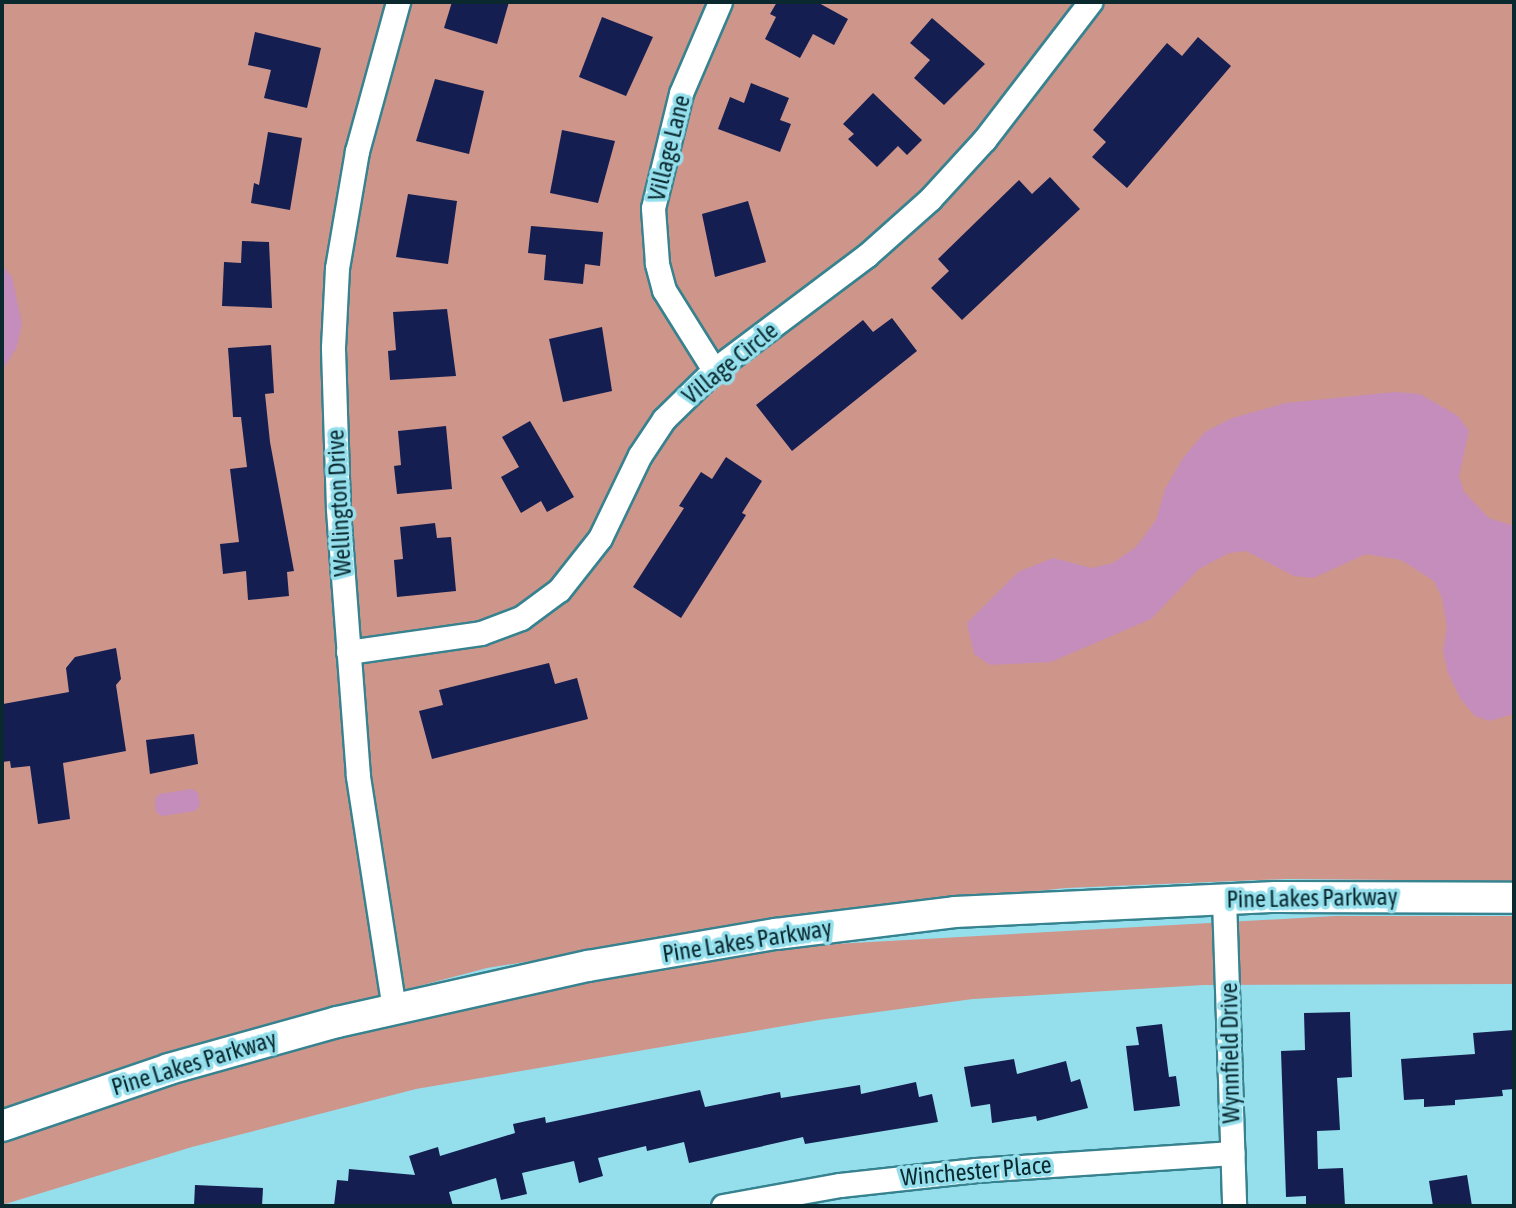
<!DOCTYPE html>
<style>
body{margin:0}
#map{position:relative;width:1516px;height:1208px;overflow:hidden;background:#95dfed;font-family:"Asap Condensed",sans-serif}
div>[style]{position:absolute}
.green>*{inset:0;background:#ce968b}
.water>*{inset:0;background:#c48dbc}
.building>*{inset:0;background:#151e50}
.roads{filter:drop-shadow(2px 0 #37828f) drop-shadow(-2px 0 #37828f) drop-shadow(0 2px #37828f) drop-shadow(0 -2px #37828f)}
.minor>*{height:23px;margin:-11.5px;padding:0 11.5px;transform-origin:11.5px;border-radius:11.5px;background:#fff}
.tertiary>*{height:30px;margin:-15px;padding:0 15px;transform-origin:15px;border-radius:15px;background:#fff}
span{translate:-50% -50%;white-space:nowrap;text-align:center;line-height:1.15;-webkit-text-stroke:7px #95dfed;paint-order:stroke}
.street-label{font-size:24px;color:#09292f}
.frame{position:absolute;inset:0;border:4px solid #09292f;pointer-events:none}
</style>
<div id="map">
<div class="green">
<div style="clip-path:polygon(2px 2px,1514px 2px,1514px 881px,1287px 879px,1066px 888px,847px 911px,487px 968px,208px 1042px,2px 1110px)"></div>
<div style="clip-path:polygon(1335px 916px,1514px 916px,1514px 984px,1204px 985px,973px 999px,819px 1020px,416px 1089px,192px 1147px,2px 1205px,2px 1140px,179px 1081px,319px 1042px,592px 979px,799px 946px)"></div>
</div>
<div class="water">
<div style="clip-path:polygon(2px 265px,12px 277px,22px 323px,17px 347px,2px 371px)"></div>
<div style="clip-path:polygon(1395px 392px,1420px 394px,1458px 416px,1469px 431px,1459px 476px,1464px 492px,1489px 518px,1514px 526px,1514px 714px,1489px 721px,1475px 716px,1460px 698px,1448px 673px,1443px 651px,1447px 627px,1442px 598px,1434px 581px,1401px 560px,1366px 554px,1313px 578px,1294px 576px,1246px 551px,1229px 553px,1199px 569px,1151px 619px,1051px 662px,990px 665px,974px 654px,967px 623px,1018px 572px,1053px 558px,1092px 568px,1113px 563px,1136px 547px,1156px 520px,1165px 489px,1183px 458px,1205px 432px,1232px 418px,1286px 403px)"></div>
<div style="clip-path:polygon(192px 789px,198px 793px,200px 805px,195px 811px,162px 816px,156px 812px,155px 800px,159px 794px)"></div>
</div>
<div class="building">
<div style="clip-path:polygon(452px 2px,509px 2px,497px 44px,444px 28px)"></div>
<div style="clip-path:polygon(777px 2px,817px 2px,848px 19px,834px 45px,813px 34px,800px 58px,765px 39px,776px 17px,770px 14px)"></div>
<div style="clip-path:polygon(602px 17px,653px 37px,626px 96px,579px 77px)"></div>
<div style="clip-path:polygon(932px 18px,985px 64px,944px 105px,914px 78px,930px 60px,910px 43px)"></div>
<div style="clip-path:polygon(255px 32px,321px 48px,307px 108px,264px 98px,271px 70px,248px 65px)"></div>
<div style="clip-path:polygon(1198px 37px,1231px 66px,1127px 188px,1092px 157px,1106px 142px,1093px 130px,1167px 43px,1182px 56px)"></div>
<div style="clip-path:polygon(435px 79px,484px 91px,469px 154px,416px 141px)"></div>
<div style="clip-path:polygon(751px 83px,789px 98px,780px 120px,791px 124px,780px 152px,718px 129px,730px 97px,744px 103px)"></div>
<div style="clip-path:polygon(873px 93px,922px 140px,907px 155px,898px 146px,877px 167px,848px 139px,854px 134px,843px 124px)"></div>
<div style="clip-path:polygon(562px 130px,615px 141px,598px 203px,550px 193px)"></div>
<div style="clip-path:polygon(268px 132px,302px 138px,290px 210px,251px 203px,254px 183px,259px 185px)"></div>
<div style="clip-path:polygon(1050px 177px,1080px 209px,962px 320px,931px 288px,949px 271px,938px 259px,1019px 180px,1032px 194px)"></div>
<div style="clip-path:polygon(408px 194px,457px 201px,448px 264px,396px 257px)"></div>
<div style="clip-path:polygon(748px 201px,766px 262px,715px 277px,702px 214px)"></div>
<div style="clip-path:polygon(531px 226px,603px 232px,600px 266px,585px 264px,583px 284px,544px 280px,546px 255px,528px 253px)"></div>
<div style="clip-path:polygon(242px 241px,269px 242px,272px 308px,222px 306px,224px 262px,241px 263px)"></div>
<div style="clip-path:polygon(447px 309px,456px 376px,390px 380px,388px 351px,396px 350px,393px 312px)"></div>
<div style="clip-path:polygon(892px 318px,917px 351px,792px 451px,756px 405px,863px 320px,873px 332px)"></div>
<div style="clip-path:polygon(602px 327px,612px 391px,563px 402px,549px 339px)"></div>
<div style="clip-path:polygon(271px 345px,274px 393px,265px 394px,270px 442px,294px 571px,287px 572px,289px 596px,248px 600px,246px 571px,223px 574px,220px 544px,239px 542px,230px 469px,247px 467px,241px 417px,233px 417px,228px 348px)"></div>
<div style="clip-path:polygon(530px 421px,574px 497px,547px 512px,541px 501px,521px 513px,501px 477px,519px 467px,502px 437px)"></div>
<div style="clip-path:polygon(446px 426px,452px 489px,397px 494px,394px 466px,401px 465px,398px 431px)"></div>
<div style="clip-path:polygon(726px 457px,762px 481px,742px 513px,746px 515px,681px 618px,633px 587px,684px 508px,679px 506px,701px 472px,712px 479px)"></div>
<div style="clip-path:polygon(435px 523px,437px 538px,451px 537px,456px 591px,397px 597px,394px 560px,403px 559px,400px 527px)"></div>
<div style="clip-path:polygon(116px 648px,121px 679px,116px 685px,126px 751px,63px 763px,70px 819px,38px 824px,30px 766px,11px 768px,10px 761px,2px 762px,3px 704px,69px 692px,66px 668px,75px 657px)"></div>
<div style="clip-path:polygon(549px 663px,555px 684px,577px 678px,588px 719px,432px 759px,419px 711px,443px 705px,439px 690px)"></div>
<div style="clip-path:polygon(194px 734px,198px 764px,150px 774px,146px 740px)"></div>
<div style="clip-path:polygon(1350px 1012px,1352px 1077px,1337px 1078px,1340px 1130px,1317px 1131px,1318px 1169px,1343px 1168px,1345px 1206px,1306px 1206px,1306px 1196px,1286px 1197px,1281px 1051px,1305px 1050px,1304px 1013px)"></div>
<div style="clip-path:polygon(1162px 1024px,1169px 1077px,1176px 1076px,1180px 1106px,1134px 1111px,1126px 1046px,1139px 1045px,1136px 1027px)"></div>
<div style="clip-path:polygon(1514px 1030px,1514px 1089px,1502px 1090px,1503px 1096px,1455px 1100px,1455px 1105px,1424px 1107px,1424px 1099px,1404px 1100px,1401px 1059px,1475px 1054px,1473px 1033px)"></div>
<div style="clip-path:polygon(1014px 1059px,1017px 1074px,1066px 1061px,1071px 1082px,1080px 1079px,1088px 1108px,1037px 1121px,1036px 1116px,992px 1123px,990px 1104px,971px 1107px,964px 1067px)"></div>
<div style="clip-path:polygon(916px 1082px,919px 1097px,932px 1094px,938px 1122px,805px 1144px,803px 1137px,689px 1163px,684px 1142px,647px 1151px,646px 1146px,598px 1158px,603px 1176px,579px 1183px,574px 1161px,522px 1173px,527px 1194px,501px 1200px,496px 1178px,449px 1192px,453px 1206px,334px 1206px,337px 1180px,348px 1181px,349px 1169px,415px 1175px,409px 1156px,438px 1147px,440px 1156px,515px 1133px,513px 1124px,545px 1117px,546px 1123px,700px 1090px,705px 1107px,780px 1092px,781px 1098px,860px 1085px,861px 1094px)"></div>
<div style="clip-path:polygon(1467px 1175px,1472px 1206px,1433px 1206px,1429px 1181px)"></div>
<div style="clip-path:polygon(195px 1185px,263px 1188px,262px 1206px,194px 1206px)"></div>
</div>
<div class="roads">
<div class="minor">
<div style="left:714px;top:370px;width:94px;rotate:-122deg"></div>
<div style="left:664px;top:290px;width:28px;rotate:-105deg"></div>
<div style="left:657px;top:263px;width:55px;rotate:-94.2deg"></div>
<div style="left:653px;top:208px;width:118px;rotate:-76.3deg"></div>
<div style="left:681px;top:93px;width:99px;rotate:-66.8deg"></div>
<div style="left:348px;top:652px;width:134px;rotate:-8.1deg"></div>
<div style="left:481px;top:633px;width:43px;rotate:-20.6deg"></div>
<div style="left:521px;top:618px;width:47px;rotate:-36.4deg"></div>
<div style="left:559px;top:590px;width:66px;rotate:-51.7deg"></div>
<div style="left:600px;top:538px;width:92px;rotate:-64.3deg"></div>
<div style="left:640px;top:455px;width:43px;rotate:-56.3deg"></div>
<div style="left:664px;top:419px;width:70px;rotate:-44.4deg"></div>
<div style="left:714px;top:370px;width:190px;rotate:-36.9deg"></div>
<div style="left:866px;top:256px;width:86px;rotate:-41.7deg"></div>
<div style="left:930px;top:199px;width:81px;rotate:-47.5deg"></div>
<div style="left:985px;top:139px;width:173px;rotate:-52.5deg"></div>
<div style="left:1224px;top:899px;width:307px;rotate:88.1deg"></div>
<div style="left:394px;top:1009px;width:236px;rotate:-98.8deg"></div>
<div style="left:358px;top:776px;width:269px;rotate:-94.3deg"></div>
<div style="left:338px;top:508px;width:161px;rotate:-91.8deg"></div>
<div style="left:333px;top:347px;width:79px;rotate:-87.1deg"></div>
<div style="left:337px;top:268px;width:119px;rotate:-80.3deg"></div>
<div style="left:357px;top:151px;width:155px;rotate:-74.6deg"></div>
<div style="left:723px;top:1206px;width:119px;rotate:-10.2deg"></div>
<div style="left:840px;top:1185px;width:137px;rotate:-6.3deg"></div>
<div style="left:976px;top:1170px;width:257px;rotate:-3.8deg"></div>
</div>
<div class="tertiary">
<div style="left:2px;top:1126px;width:176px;rotate:-18.8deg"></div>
<div style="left:169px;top:1069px;width:174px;rotate:-15.6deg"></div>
<div style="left:337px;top:1022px;width:257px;rotate:-12.6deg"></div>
<div style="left:588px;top:966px;width:191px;rotate:-9.7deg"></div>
<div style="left:776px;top:934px;width:180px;rotate:-7deg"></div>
<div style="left:955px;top:912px;width:321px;rotate:-2.7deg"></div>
<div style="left:1276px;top:897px;width:238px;rotate:0.2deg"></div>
</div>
</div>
<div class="street-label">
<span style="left:669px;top:148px;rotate:-76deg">Village Lane</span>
<span style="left:730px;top:363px;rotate:-39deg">Village Circle</span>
<span style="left:339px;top:503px;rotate:-93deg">Wellington Drive</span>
<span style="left:1312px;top:898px;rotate:-1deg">Pine Lakes Parkway</span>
<span style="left:747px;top:941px;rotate:-9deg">Pine Lakes Parkway</span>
<span style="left:1230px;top:1053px;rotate:-91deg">Wynnfield Drive</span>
<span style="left:194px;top:1063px;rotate:-17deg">Pine Lakes Parkway</span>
<span style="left:976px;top:1171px;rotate:-5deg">Winchester Place</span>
</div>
<div class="frame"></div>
</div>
